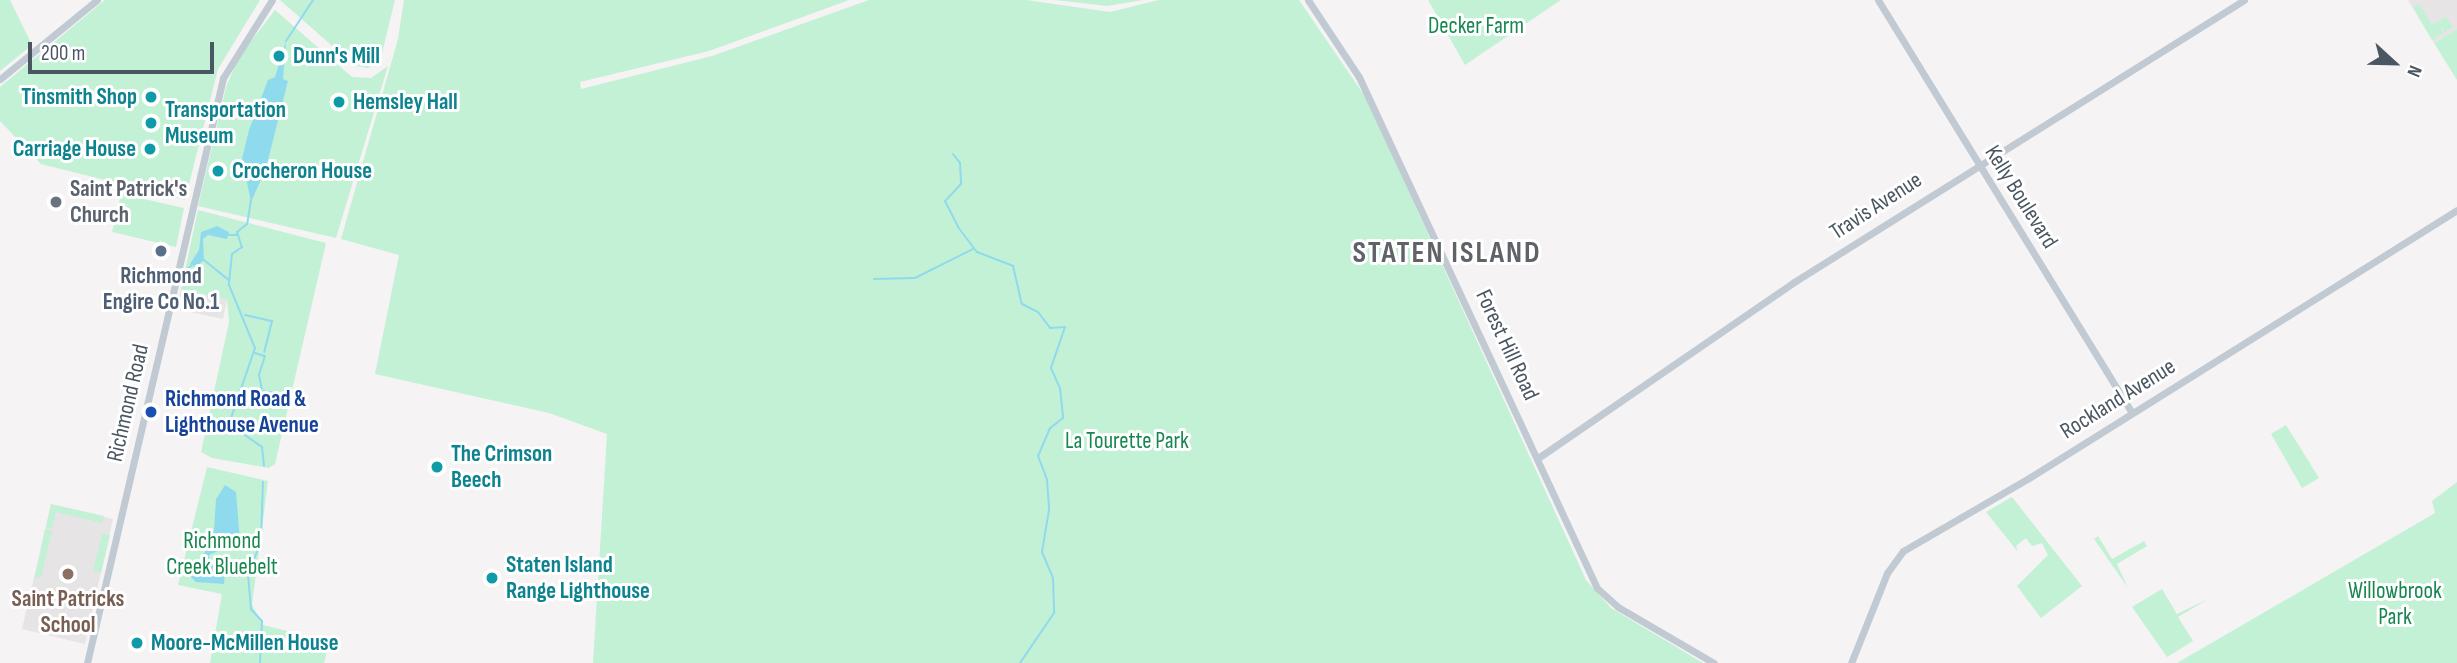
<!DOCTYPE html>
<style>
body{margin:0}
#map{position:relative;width:2457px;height:663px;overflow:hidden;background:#f5f3f3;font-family:"Sofia Sans Condensed",sans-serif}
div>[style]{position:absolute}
.education>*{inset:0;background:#e6e4e5}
.green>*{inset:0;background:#c3f1d5}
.water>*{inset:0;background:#90daee}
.stream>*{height:2px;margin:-1px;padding:0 1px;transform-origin:1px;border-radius:1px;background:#90daee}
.tertiary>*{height:7px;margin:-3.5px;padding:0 3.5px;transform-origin:3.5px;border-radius:3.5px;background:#c1cad2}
.dots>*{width:19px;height:19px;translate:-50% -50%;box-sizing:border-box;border:4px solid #fff;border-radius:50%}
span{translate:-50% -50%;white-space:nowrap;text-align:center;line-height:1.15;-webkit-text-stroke:6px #fff;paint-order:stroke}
.park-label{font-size:23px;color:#17864f}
.culture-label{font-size:23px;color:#0d838f;font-weight:700}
.left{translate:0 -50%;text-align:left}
.right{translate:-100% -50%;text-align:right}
.worship-label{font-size:23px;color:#5b616d;font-weight:700}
.street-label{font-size:23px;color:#4a5661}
.service-label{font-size:23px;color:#4e5e75;font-weight:700}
.transit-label{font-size:23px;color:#164399;font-weight:700}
.education-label{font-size:23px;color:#785e54;font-weight:700}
.district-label{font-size:30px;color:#5f6368;font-weight:700;letter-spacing:2px}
.north{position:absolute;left:2359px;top:28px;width:70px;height:70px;-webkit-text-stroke:5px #fff;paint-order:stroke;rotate:112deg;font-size:19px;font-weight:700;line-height:28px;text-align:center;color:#4a5661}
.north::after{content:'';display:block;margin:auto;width:24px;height:32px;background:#4a5661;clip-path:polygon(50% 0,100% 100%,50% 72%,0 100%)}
.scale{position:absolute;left:28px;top:42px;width:186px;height:32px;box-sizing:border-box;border:4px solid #4a5661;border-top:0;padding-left:9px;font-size:21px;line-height:24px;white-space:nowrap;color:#4a5661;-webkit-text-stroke:5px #fff;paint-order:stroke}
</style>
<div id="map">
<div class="education">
<div style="clip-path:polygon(2408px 0,2457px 0,2457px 29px,2434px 43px)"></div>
<div style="clip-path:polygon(181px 289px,227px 300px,223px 319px,176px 309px)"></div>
<div style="clip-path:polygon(51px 504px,113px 519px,85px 644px,22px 629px)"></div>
</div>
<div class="green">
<div style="clip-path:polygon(0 0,10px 0,32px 45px,0 71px)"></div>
<div style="clip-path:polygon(105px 0,260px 0,218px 69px,185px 200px,41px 164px,0 121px,0 87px)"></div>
<div style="clip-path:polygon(280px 0,395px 0,381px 57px,368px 68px,355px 66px)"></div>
<div style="clip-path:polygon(404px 0,849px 0,709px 51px,580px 82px,581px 89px,712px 56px,869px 0,1026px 0,1110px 12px,1159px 0,1299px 0,1366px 98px,1586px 580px,1611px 608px,1703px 663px,593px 663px,607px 434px,549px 413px,375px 374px,399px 255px,341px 239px,398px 39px)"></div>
<div style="clip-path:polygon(1055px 0,1143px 0,1107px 6px)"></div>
<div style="clip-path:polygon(1428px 0,1561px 0,1465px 65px)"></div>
<div style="clip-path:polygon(2419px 4px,2432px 25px,2446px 17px,2453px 27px,2445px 32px,2440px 25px,2443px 33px,2432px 40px,2413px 7px)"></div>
<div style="clip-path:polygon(275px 10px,352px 77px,371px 78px,388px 66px,336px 238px,198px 206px,226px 87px,239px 57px)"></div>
<div style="clip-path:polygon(2457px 29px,2457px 80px,2434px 43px)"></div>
<div style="clip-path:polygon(121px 194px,184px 208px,176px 247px,112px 232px)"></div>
<div style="clip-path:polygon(198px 210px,326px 243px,275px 464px,269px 468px,212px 458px,201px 452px,229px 322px,227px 300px,181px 289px)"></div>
<div style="clip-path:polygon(2286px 425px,2319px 478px,2302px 488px,2271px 434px)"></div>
<div style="clip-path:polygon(207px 467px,268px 481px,252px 605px,263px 625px,323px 640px,328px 648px,324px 663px,210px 663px,222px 594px,178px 585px)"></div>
<div style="clip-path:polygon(2457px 482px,2457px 663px,2177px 663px,2435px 513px,2432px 501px)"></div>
<div style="clip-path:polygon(2012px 497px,2082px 586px,2041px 618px,2017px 586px,2048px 555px,2042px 543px,2032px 546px,2026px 538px,2016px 546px,2018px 552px,1986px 512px)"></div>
<div style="clip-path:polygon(51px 504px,104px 516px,102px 523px,56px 512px,52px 529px,46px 527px)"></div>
<div style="clip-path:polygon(45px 529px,52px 531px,41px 578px,36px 577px,33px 588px)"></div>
<div style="clip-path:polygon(102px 534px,110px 535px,101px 573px,93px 570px)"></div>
<div style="clip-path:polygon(2098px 536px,2112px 559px,2144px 541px,2147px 546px,2117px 564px,2128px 588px,2094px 539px)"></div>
<div style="clip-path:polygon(2162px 589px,2177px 614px,2210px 598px,2178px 617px,2193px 641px,2167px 657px,2132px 607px)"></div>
</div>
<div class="water">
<div style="clip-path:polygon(286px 41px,283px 79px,288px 81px,266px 168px,251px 202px,246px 178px,239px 171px,249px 130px,268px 80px,275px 77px)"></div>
<div style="clip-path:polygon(217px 226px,229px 232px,227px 239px,208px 235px,203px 239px,204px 260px,196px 267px,190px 264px,199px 250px,201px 232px)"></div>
<div style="clip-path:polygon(225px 485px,236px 492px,240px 541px,209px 555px,208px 563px,225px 572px,224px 584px,196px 582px,189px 575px,211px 577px,199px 566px,214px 530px,216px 499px)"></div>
</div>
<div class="stream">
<div style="left:286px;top:41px;width:49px;rotate:-56.6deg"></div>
<div style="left:953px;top:154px;width:11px;rotate:52deg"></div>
<div style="left:960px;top:163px;width:21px;rotate:87deg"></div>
<div style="left:961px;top:184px;width:23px;rotate:133deg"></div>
<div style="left:945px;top:201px;width:29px;rotate:63deg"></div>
<div style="left:958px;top:227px;width:31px;rotate:53deg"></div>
<div style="left:977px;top:252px;width:39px;rotate:21deg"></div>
<div style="left:1013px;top:266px;width:39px;rotate:77deg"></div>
<div style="left:1022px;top:304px;width:18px;rotate:27deg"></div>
<div style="left:1038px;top:312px;width:20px;rotate:53deg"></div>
<div style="left:1050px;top:328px;width:15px;rotate:-4deg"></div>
<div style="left:1065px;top:327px;width:43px;rotate:108.9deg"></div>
<div style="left:1051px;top:368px;width:22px;rotate:66deg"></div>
<div style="left:1060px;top:388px;width:30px;rotate:84deg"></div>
<div style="left:1063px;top:418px;width:16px;rotate:142deg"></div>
<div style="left:1050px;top:428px;width:30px;rotate:113deg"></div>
<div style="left:1038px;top:456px;width:26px;rotate:69deg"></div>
<div style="left:1047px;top:480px;width:30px;rotate:86deg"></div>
<div style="left:1049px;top:510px;width:43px;rotate:99.5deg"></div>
<div style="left:1042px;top:552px;width:28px;rotate:67deg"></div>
<div style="left:1053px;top:578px;width:35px;rotate:88deg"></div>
<div style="left:1054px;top:613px;width:60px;rotate:124.2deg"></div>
<div style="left:251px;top:200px;width:24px;rotate:99deg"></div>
<div style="left:247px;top:224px;width:13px;rotate:141deg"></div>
<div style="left:237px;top:232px;width:16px;rotate:72deg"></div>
<div style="left:242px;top:247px;width:12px;rotate:145deg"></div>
<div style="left:232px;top:254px;width:31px;rotate:96deg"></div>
<div style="left:229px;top:285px;width:68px;rotate:67.6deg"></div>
<div style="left:255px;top:348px;width:80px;rotate:108.9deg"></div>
<div style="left:229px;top:424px;width:40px;rotate:34.9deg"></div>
<div style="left:262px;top:447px;width:19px;rotate:84deg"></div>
<div style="left:229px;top:235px;width:8px"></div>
<div style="left:204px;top:260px;width:32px;rotate:39deg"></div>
<div style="left:187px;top:269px;width:6px;rotate:-39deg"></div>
<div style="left:874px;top:279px;width:41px;rotate:-1.4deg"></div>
<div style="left:915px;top:278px;width:65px;rotate:-26.6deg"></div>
<div style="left:245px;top:315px;width:28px;rotate:13deg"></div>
<div style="left:272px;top:321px;width:32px;rotate:104deg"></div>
<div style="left:255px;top:353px;width:10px;rotate:17deg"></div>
<div style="left:265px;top:356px;width:20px;rotate:108deg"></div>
<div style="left:259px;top:375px;width:16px;rotate:79deg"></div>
<div style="left:262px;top:391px;width:14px;rotate:8deg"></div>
<div style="left:260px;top:663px;width:42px;rotate:-87.3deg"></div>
<div style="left:262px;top:621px;width:16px;rotate:-133deg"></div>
<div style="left:251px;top:609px;width:34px;rotate:-95deg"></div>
<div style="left:248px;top:575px;width:36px;rotate:-69deg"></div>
<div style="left:261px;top:541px;width:59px;rotate:-88.1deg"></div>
</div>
<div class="tertiary">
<div style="left:1308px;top:0;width:92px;rotate:56.5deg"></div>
<div style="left:1359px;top:77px;width:564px;rotate:65.03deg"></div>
<div style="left:1597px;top:588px;width:28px;rotate:42deg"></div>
<div style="left:1618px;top:607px;width:111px;rotate:30.3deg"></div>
<div style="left:1878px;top:0;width:485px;rotate:58.4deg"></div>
<div style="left:0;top:79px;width:125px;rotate:-39.2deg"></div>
<div style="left:1538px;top:458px;width:311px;rotate:-34.5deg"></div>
<div style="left:1794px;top:282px;width:531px;rotate:-32.07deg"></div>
<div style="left:87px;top:663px;width:601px;rotate:-76.91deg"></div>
<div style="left:223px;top:78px;width:92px;rotate:-57.9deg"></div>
<div style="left:1851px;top:663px;width:97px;rotate:-68.2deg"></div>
<div style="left:1887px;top:573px;width:27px;rotate:-54deg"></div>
<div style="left:1903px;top:551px;width:146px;rotate:-30.1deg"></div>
<div style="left:2029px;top:478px;width:505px;rotate:-32.05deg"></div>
</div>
<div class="dots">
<div style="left:279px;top:56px;background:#0f9aa8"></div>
<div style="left:151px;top:97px;background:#0f9aa8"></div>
<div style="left:339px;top:102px;background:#0f9aa8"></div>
<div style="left:151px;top:123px;background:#0f9aa8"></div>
<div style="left:150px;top:149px;background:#0f9aa8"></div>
<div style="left:218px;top:171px;background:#0f9aa8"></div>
<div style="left:56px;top:202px;background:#6b7280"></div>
<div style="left:161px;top:251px;background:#5c6f8a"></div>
<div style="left:151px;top:412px;background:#1a4fb4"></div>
<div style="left:437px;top:467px;background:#0f9aa8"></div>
<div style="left:68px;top:574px;background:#8d6e63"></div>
<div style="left:492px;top:578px;background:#0f9aa8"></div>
<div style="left:137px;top:643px;background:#0f9aa8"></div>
</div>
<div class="park-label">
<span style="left:1476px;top:26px">Decker Farm</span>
<span style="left:1127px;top:441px">La Tourette Park</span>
<span style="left:222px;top:554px">Richmond<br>Creek Bluebelt</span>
<span style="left:2395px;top:604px">Willowbrook<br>Park</span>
</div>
<div class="culture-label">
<span class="left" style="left:293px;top:56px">Dunn's Mill</span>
<span class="right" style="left:137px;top:97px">Tinsmith Shop</span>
<span class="left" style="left:353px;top:102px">Hemsley Hall</span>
<span class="left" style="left:165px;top:123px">Transportation<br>Museum</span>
<span class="right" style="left:136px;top:149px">Carriage House</span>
<span class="left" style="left:232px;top:171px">Crocheron House</span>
<span class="left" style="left:451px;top:467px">The Crimson<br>Beech</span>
<span class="left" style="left:506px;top:578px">Staten Island<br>Range Lighthouse</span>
<span class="left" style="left:151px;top:643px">Moore-McMillen House</span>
</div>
<div class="worship-label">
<span class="left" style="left:70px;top:202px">Saint Patrick's<br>Church</span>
</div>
<div class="street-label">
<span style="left:2021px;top:197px;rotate:58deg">Kelly Boulevard</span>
<span style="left:1876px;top:206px;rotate:-33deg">Travis Avenue</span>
<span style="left:1507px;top:345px;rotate:65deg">Forest Hill Road</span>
<span style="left:2118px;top:399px;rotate:-32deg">Rockland Avenue</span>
<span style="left:128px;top:403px;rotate:-77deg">Richmond Road</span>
</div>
<div class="service-label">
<span style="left:161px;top:289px">Richmond<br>Engire Co No.1</span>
</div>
<div class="transit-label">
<span class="left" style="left:165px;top:412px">Richmond Road &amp;<br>Lighthouse Avenue</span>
</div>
<div class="education-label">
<span style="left:68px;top:612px">Saint Patricks<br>School</span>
</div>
<div class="district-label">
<span style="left:1447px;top:253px">STATEN ISLAND</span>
</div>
<div class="north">N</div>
<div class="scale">200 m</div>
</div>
